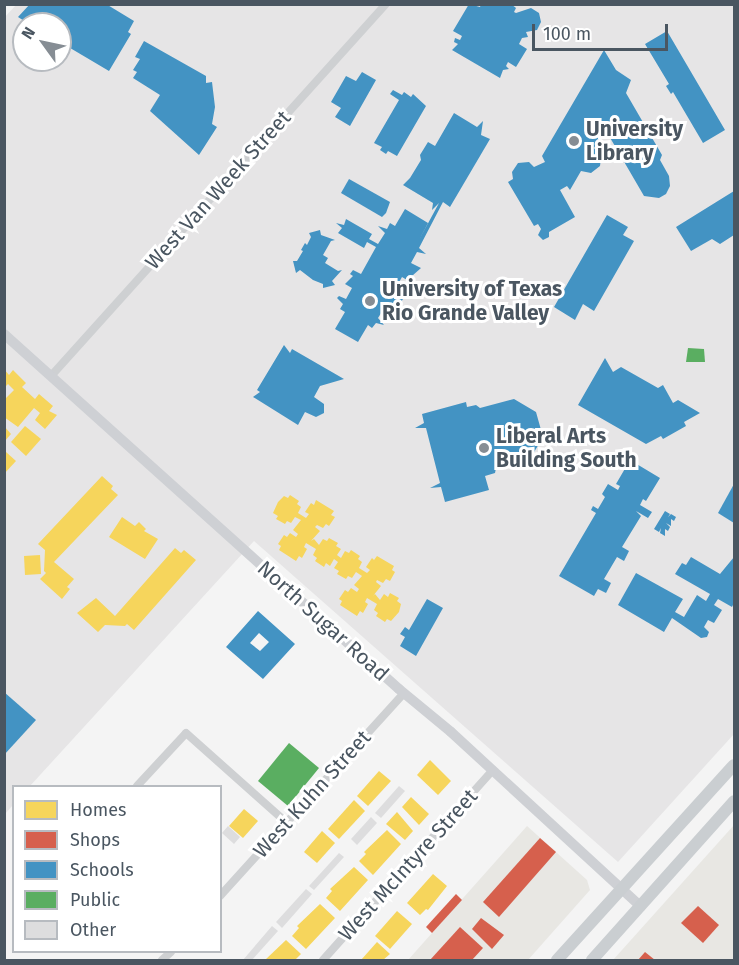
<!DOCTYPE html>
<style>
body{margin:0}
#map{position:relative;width:739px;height:965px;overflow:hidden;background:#f4f4f4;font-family:"Fira Sans",sans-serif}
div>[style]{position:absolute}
.commercial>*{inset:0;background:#e8e7e3}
.education>*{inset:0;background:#e6e5e6}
.homes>*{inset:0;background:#f6d55c}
.shops>*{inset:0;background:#d6604d}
.schools>*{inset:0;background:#4393c3}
.public>*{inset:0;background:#5aae61}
.building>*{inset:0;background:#ddddde}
.street>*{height:8px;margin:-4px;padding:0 4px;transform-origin:4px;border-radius:4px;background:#ced0d2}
.secondary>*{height:10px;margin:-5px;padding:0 5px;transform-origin:5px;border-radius:5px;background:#ced0d4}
.primary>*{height:12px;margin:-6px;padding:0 6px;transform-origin:6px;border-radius:6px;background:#caced1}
.dots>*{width:16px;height:16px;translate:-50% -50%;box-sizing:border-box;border:3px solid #fff;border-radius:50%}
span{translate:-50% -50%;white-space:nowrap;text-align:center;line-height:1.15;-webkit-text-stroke:6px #fff;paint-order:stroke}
.poi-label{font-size:21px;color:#4a5661;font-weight:700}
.left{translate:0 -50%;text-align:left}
.street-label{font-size:21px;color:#4a5661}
.frame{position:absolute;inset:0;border:6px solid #4a5661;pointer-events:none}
.legend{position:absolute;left:12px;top:785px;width:210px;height:168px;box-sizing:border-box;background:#fff;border:2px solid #b7bbc0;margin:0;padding:8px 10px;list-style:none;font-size:18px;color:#4a5661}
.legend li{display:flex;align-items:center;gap:12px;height:30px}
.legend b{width:30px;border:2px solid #b7bbc0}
.north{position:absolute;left:12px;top:12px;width:60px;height:60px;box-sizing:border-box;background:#fff;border:2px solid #b7bbc0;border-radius:50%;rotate:303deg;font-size:16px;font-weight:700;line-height:24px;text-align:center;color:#4a5661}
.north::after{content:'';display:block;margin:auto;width:21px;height:27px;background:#868d94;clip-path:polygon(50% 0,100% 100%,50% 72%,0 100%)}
.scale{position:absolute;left:532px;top:24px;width:136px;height:27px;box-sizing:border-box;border:3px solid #4a5661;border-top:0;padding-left:8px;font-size:18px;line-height:21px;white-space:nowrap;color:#4a5661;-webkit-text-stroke:4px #fff;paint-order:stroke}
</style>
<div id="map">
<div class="commercial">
<div style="clip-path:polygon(734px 825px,734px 960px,613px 960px)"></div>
<div style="clip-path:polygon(527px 826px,587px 880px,590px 890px,528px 960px,408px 960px)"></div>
</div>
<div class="education">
<div style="clip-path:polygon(evenodd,16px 5px,734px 5px,734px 734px,618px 862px,254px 541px,30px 786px,14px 786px,13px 805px,5px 814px,4px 18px,16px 5px,24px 24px,60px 24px,60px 60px,24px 60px,24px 24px)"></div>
</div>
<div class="homes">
<div style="clip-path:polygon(4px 369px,9px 375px,13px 370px,26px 383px,22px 387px,35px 399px,39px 394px,53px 406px,49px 411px,57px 415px,45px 429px,35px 420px,40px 413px,34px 408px,18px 427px,4px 417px,4px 400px,14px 390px,8px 384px,4px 388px)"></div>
<div style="clip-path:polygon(4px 426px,11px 434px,4px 442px)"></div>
<div style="clip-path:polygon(25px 426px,41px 439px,26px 456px,11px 442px)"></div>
<div style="clip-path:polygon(6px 452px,16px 461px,4px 474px,4px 453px)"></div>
<div style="clip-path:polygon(102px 476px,113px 486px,111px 489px,118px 495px,54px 562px,74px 579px,67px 587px,70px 589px,62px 599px,40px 579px,46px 573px,44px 571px,45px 550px,38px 544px)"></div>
<div style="clip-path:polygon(290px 495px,299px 501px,297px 504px,301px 507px,298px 513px,306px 518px,309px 514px,305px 512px,311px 503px,314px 505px,316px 500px,334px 511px,331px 515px,335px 517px,329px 526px,326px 524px,323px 528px,317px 525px,315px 527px,320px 531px,311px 541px,314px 539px,319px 545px,323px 539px,327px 541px,329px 538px,338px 543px,336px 546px,341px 549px,337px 555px,341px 558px,345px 551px,349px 553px,351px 550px,360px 556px,358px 559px,362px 562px,359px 568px,367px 573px,370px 570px,366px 567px,372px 558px,374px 560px,377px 556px,394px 566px,392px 570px,395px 572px,390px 581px,386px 579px,383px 583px,377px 580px,376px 582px,381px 586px,373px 596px,375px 594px,380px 600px,384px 594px,388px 597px,390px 593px,399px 598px,397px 601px,401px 604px,399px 612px,391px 621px,387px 619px,385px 622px,376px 616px,378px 613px,374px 610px,377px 604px,367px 598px,365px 602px,368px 604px,363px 613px,360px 611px,357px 616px,340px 605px,342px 601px,339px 599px,345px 590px,348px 592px,351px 588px,357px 592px,359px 589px,354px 585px,362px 576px,356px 572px,352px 578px,348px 576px,346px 579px,337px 574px,339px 571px,334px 568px,338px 562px,334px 559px,330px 566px,326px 563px,324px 567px,315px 561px,317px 558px,313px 555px,316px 549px,306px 543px,304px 547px,307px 549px,302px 558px,299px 556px,296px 561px,279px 550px,281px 546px,278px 544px,284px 535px,287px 537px,290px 533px,296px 537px,298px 534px,293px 530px,301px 520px,295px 517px,291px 523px,287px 521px,285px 524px,276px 519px,278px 516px,273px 513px,278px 502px,284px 496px,288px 498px)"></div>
<div style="clip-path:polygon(122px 517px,135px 526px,139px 522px,146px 529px,144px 531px,158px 539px,145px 559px,109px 537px)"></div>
<div style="clip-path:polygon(175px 548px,181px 553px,184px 550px,196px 560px,134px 630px,127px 624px,125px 626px,105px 625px,98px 632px,77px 613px,96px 598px,115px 616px)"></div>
<div style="clip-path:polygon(40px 555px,41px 574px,25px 575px,24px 556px)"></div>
<div style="clip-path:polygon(430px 760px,451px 781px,438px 795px,417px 775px)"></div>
<div style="clip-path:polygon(379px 771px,391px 781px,368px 806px,357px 796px)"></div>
<div style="clip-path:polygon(411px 797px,429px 814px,419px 825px,402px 807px)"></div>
<div style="clip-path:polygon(354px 800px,365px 811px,339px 839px,328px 829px)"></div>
<div style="clip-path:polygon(244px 809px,258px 821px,243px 838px,229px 826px)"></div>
<div style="clip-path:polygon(397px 812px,413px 831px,405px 840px,386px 824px)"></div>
<div style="clip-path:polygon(387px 830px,401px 844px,373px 875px,359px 861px,366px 854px,364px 852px)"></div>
<div style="clip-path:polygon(322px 831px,335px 843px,317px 863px,304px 852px)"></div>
<div style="clip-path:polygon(354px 867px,368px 880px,340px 911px,326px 898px,332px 891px,330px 889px)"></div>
<div style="clip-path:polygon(433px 874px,447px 886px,428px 910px,426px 909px,420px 915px,407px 903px)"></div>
<div style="clip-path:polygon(320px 904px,335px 918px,306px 949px,292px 936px,299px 928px,297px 926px)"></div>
<div style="clip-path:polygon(397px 911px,412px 924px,390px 949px,375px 936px)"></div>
<div style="clip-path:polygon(286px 940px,301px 954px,295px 960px,265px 960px)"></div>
<div style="clip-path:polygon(377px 942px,390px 954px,383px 960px,361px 960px)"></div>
</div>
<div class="shops">
<div style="clip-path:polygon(540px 838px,556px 852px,499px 917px,483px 902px)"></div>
<div style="clip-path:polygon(456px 894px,462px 900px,432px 933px,426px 927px)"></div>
<div style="clip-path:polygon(698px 906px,719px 925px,703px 943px,681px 923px)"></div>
<div style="clip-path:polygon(481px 918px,504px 935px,492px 949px,472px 929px)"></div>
<div style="clip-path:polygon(460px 927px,483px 948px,472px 960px,430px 960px)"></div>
<div style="clip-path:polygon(645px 952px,655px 960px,638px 960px)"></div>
</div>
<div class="schools">
<div style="clip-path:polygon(30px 4px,106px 4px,134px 21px,128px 32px,131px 34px,109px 71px,60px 42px,60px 24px,29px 24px,18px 17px)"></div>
<div style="clip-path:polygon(469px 4px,480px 7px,481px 4px,511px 4px,516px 8px,514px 12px,516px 13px,531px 8px,539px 13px,541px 22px,537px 30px,526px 32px,528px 37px,522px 38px,519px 44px,527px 49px,516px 67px,508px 62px,506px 66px,509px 69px,503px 70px,500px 78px,452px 50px,458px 44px,454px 42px,455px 38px,460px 40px,462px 36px,453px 31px)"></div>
<div style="clip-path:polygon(667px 31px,725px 130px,703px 143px,673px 92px,671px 94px,666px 86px,669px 84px,645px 44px)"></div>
<div style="clip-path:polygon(144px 41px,206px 76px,206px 83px,212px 82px,215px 107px,212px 124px,217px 127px,199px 155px,150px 111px,160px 95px,133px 78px,137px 72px,133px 70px,140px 59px,135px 57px)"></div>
<div style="clip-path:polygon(604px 50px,616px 70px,631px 80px,626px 93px,662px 155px,660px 160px,669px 176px,670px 186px,666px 194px,659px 198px,644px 196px,605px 129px,594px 148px,601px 158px,600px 166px,591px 173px,581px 171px,570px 190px,567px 186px,560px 190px,575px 217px,549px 232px,549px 237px,543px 240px,538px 235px,541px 229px,538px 224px,534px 226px,508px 182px,513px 179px,512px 172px,518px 163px,529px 162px,534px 167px,545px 162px,542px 156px)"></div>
<div style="clip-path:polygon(362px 72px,376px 80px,350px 126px,335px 117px,341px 108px,331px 102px,346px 76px,356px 81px)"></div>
<div style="clip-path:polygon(393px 90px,402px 95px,404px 92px,411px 97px,413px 94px,426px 106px,397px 156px,388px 151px,386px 154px,380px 150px,382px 147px,374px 143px,399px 100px,390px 94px)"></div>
<div style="clip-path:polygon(454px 113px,477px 127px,483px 121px,481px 135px,490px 139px,450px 207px,443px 202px,419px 248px,426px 254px,417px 252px,411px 263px,421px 268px,412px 276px,415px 278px,412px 283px,402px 277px,393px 293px,403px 299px,394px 313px,385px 307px,378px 318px,384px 325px,376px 323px,372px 328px,368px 325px,358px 342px,335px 329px,345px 312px,340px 309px,343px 304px,337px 298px,339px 296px,346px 299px,352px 288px,345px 284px,353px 276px,350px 274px,353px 270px,361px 274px,376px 247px,367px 242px,364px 248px,338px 233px,342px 228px,336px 223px,344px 225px,346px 219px,372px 234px,369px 239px,378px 244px,385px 233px,378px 226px,387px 229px,390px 223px,395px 226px,405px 209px,428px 223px,419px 240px,439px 203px,432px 210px,433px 203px,403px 185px,410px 178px,421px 160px,420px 155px,428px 142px,435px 146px)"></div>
<div style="clip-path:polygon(349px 179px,390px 202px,386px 213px,382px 217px,341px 193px)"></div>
<div style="clip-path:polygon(734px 191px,734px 235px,720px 244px,712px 239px,691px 251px,676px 227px)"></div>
<div style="clip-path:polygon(607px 215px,628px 227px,623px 235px,634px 241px,594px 311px,583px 304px,575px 320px,554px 307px)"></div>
<div style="clip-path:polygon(320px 230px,321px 235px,335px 240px,331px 241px,323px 255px,328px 258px,325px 263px,338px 271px,342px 270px,332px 281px,335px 285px,323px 288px,323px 284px,313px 280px,300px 270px,296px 273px,293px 261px,297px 261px,303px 251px,301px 250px,305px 243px,307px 245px,311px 237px,309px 233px)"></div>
<div style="clip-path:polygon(284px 345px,290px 353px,292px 349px,344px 379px,320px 386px,314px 397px,324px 404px,324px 413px,316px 417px,305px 412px,298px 425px,253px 397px,260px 392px,257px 390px)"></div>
<div style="clip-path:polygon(605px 358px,613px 372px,621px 367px,658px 388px,663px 385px,673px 403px,678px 400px,700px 413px,684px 422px,686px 426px,663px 439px,661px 436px,646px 444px,578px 405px)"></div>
<div style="clip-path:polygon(514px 399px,536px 412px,543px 437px,530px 459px,496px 468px,495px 473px,485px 476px,489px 490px,445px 502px,441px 487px,430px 488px,440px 483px,426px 428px,415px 428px,424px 423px,422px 414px,466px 402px,467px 407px,476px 405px,480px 408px)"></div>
<div style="clip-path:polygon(630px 460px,660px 478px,646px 501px,643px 499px,640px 505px,652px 512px,648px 518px,636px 511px,641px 516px,622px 547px,629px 551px,624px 561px,617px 557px,604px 579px,611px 583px,606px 593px,598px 589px,594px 596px,559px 576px,596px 513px,591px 510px,593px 506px,598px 509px,605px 497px,602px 494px,608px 484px,618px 490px,620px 486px,616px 484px)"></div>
<div style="clip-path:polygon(734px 484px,734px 523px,718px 513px)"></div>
<div style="clip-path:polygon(665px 511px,670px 514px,668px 517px,671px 514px,676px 517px,674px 521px,671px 519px,671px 526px,666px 523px,670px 527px,668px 531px,665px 529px,665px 536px,660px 533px,661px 528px,659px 532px,654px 529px)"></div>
<div style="clip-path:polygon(691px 557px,720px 574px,734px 557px,734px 603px,732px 607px,718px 599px,714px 605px,722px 610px,714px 623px,708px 620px,704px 627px,709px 632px,707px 637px,701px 638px,672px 618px,664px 632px,618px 605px,636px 573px,683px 599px,675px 612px,684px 617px,697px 595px,706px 601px,710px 594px,675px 574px,682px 563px,686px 565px)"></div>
<div style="clip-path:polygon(427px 599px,443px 608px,416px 656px,400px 646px,405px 637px,400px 634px,405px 627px,409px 630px)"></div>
<div style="clip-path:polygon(evenodd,258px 611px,295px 644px,263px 679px,226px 647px,258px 611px,259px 633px,269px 642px,260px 651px,250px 643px,259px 633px)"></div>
<div style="clip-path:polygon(4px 692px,36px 720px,4px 755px)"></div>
</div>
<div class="public">
<div style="clip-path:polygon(688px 348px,704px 349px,705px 362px,686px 362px)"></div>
<div style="clip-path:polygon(289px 743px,319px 768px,288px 806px,258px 781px)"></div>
</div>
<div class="building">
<div style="clip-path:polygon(399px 786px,405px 791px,381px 818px,375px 813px)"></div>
<div style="clip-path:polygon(371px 817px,377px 823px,357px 845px,351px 839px)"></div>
<div style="clip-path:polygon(228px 826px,240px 837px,234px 844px,222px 833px)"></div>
<div style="clip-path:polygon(339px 853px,344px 857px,314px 890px,309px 886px)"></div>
<div style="clip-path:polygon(306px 889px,312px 894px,282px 928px,276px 922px)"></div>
<div style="clip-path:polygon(272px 926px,278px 931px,252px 960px,243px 960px)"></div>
</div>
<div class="street">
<div style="left:51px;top:376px;width:501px;rotate:-48deg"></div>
<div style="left:137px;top:786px;width:72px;rotate:-47.2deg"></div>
<div style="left:186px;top:733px;width:135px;rotate:41.7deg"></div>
<div style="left:220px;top:896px;width:274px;rotate:-47.8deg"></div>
<div style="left:162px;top:960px;width:12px;rotate:-42deg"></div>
<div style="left:323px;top:960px;width:255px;rotate:-48.2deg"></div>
</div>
<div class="secondary">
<div style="left:4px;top:334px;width:531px;rotate:41.95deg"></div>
<div style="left:399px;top:689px;width:67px;rotate:39.6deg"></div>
<div style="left:451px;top:732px;width:258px;rotate:42.6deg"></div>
</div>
<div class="primary">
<div style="left:557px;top:960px;width:263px;rotate:-47.8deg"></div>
<div style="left:592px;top:960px;width:213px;rotate:-48.2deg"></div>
</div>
<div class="dots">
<div style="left:574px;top:141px;background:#868d94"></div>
<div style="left:370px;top:301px;background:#868d94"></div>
<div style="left:484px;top:448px;background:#868d94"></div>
</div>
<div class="poi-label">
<span class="left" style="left:586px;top:141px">University<br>Library</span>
<span class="left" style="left:382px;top:301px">University of Texas<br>Rio Grande Valley</span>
<span class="left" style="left:496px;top:448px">Liberal Arts<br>Building South</span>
</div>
<div class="street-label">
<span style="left:218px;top:190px;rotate:-48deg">West Van Week Street</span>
<span style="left:323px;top:621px;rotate:42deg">North Sugar Road</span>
<span style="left:312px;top:794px;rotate:-48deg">West Kuhn Street</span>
<span style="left:408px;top:865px;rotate:-48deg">West McIntyre Street</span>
</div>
<div class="frame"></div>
<ul class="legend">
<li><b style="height:16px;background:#f6d55c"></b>Homes</li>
<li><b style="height:16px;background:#d6604d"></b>Shops</li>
<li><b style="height:16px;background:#4393c3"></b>Schools</li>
<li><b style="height:16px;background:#5aae61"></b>Public</li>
<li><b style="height:16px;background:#ddddde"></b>Other</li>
</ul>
<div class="north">N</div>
<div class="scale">100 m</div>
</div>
